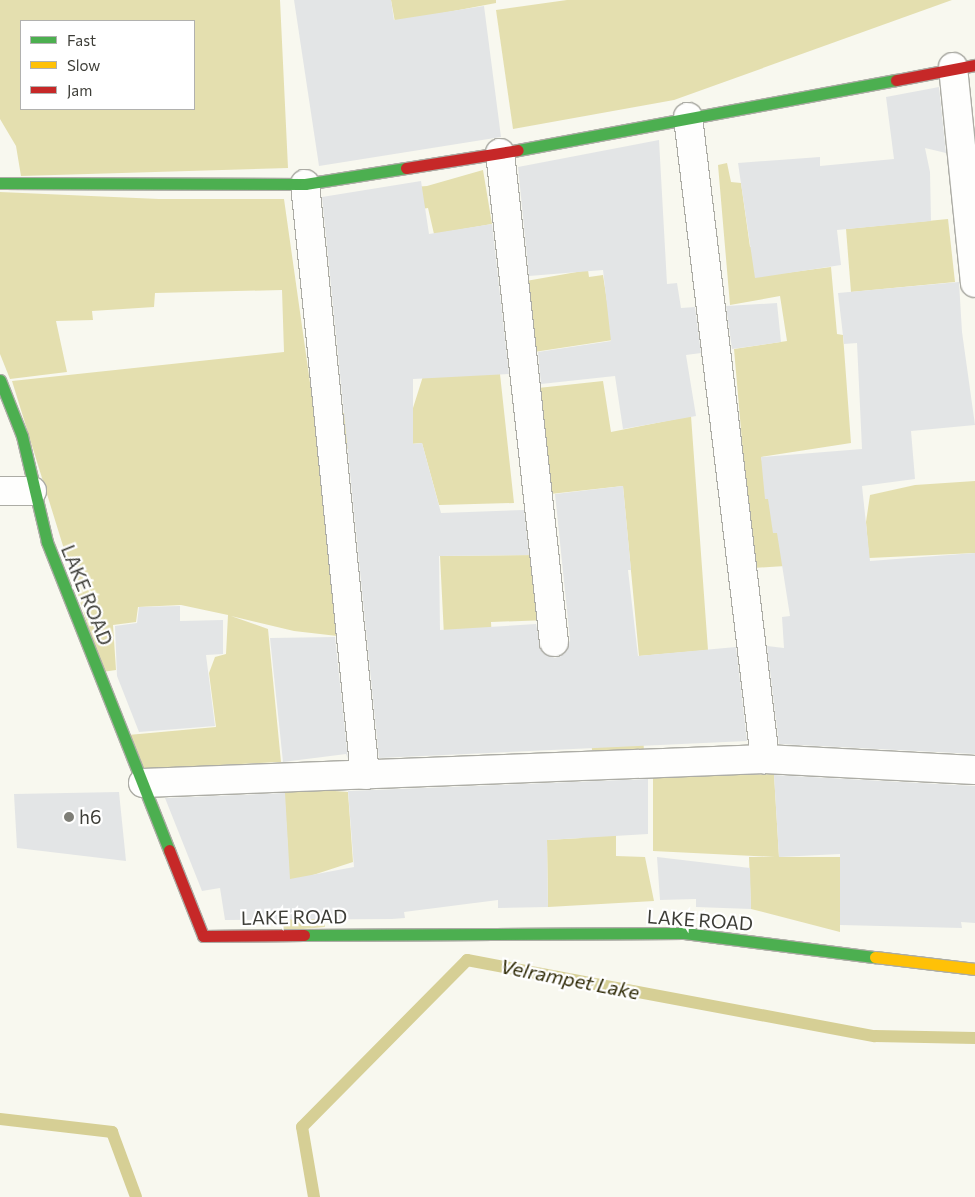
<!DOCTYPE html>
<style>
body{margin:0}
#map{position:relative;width:975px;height:1197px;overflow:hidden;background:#f8f8ef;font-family:Commissioner,sans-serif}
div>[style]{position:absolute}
.forest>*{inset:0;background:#e4dfaf}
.stream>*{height:12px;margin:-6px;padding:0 6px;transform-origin:6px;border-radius:6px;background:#d6cf95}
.building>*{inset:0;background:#e3e5e6}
.roads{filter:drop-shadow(1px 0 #acaca5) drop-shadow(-1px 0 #acaca5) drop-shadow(0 1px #acaca5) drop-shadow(0 -1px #acaca5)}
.street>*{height:28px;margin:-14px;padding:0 14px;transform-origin:14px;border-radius:14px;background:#fefefd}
.fast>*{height:11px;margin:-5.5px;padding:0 5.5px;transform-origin:5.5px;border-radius:5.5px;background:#4caf50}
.slow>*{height:11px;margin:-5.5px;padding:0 5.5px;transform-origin:5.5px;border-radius:5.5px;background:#ffc107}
.jam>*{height:11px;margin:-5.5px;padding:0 5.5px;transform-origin:5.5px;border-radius:5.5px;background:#c62828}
.dots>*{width:14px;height:14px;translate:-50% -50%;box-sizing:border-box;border:2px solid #fff;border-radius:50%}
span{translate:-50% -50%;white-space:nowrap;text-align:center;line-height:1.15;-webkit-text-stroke:4.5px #fff;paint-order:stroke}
.street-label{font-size:19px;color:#3d3d37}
.poi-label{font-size:19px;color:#3d3d37}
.left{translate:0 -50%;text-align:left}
.water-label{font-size:20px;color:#302b07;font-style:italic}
.legend{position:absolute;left:20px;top:20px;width:175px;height:90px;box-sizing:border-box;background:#fff;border:1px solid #b1b1af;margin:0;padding:6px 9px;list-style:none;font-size:15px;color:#3d3d37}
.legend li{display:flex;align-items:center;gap:10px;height:25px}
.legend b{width:25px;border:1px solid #b1b1af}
</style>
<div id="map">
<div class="forest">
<div style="clip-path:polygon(evenodd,0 0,280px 0,288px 168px,21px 176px,16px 146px,0 119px,0 0,21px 21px,194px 21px,194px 109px,21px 109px,21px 21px)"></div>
<div style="clip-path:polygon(391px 0,496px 0,496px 3px,395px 22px)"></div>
<div style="clip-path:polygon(567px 0,952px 0,674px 100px,513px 129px,496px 10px)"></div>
<div style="clip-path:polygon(727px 163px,731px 182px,741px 183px,750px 247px,781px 243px,785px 273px,831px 267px,837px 334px,843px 335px,851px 443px,761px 457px,771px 498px,813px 530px,816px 564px,753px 568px,734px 349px,787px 341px,780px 296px,730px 305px,718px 165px)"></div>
<div style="clip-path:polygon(483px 170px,492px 224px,434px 234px,428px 208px,376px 216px,372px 190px,427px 186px)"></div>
<div style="clip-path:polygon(0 192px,159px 199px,284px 199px,346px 637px,294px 631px,231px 616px,268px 629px,281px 762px,141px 769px,128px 735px,216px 727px,209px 673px,215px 657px,226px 654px,228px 615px,181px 605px,138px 607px,136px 622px,113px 625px,116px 670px,102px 672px,12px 381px,284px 352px,282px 290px,155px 293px,154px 307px,92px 311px,93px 320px,56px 321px,67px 372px,10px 379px,0 354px)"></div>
<div style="clip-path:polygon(948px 219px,955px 282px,851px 292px,846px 229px)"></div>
<div style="clip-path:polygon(588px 270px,589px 277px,603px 275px,613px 340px,534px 352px,526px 281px)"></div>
<div style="clip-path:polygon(424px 373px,500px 374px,514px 503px,439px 505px,422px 443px,344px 449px,342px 413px,413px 408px)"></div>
<div style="clip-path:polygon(603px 381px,611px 432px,691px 416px,708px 650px,639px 656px,644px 752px,592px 750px,585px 664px,639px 656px,623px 486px,550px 494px,538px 388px)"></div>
<div style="clip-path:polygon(975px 481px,975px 553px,869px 558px,866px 522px,870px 495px,915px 485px)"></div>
<div style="clip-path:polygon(542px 555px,548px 620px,491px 622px,493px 655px,444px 636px,440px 556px)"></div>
<div style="clip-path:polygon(774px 774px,779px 857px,840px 857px,840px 932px,751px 909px,749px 857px,775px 857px,653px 851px,653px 777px)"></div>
<div style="clip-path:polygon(284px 787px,348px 792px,353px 862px,313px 875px,325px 927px,282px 931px,274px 884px,288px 853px)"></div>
<div style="clip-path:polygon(616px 821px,616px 856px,645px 857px,654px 901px,548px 907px,547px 840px,582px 838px,581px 822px)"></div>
</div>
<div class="stream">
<div style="left:0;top:1119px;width:113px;rotate:6.6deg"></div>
<div style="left:112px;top:1132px;width:69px;rotate:69.7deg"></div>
<div style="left:314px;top:1197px;width:71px;rotate:-99.7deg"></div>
<div style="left:302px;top:1127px;width:235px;rotate:-45.3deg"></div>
<div style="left:467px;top:960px;width:415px;rotate:10.6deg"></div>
<div style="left:875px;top:1036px;width:100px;rotate:1.1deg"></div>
</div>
<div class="building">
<div style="clip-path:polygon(294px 0,391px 0,394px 20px,484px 6px,501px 137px,319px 166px)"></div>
<div style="clip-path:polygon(939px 87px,946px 153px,925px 148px,930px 172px,931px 221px,837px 230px,841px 265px,755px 278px,738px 163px,820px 157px,820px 166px,894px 159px,886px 97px)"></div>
<div style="clip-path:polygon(659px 140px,667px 284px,677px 283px,681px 308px,695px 307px,701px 353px,686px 355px,696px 416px,623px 429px,615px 376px,541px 384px,538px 352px,611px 341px,603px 270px,529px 276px,518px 167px)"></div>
<div style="clip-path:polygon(421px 181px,429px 234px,492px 224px,509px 374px,413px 379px,413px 444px,422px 443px,441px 513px,524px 510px,529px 555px,439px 556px,440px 630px,536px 624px,542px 652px,555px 658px,564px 654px,570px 640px,555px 494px,623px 486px,631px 570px,628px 570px,638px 656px,736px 647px,747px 741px,379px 758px,322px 197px)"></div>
<div style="clip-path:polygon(959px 282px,962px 332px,975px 425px,911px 431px,915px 479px,862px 486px,870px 561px,975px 553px,975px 754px,779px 744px,767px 646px,784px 648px,782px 617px,790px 616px,777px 533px,773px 533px,768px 499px,765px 499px,761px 457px,862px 449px,857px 343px,844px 344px,838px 293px)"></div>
<div style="clip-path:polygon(777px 303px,781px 342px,732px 349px,726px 306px)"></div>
<div style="clip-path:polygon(180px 606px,180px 621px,223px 620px,223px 654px,206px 655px,215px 726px,139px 732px,117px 676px,115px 626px,137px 623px,139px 607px)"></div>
<div style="clip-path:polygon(335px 637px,348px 759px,346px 754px,283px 762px,270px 638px)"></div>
<div style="clip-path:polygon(774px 775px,975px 786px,975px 923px,961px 922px,962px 928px,840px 925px,840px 854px,779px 857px)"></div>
<div style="clip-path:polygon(648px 779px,648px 834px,547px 840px,548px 907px,498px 908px,498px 900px,404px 912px,405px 918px,392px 919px,225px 920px,220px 888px,202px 891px,165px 798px,285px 793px,290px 879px,354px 867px,348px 791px)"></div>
<div style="clip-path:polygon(119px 792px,126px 861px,17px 848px,14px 794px)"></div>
<div style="clip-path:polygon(657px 857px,750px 868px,751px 909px,696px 907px,696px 899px,660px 900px)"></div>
</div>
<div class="roads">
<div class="street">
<div style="left:953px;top:67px;width:217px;rotate:84.2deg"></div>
<div style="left:688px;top:117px;width:647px;rotate:83.16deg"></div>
<div style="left:500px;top:153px;width:492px;rotate:83.7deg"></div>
<div style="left:305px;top:184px;width:594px;rotate:84.2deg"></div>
<div style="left:0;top:491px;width:32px"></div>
<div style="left:143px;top:783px;width:622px;rotate:-2.21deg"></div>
<div style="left:765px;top:759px;width:210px;rotate:3deg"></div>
</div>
<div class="fast">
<div style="left:518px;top:150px;width:384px;rotate:-10.5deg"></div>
<div style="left:0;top:183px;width:305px;rotate:0.2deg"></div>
<div style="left:305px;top:184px;width:102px;rotate:-9deg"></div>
<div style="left:0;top:380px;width:60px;rotate:68.6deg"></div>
<div style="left:22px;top:436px;width:109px;rotate:76.7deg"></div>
<div style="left:47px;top:542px;width:331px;rotate:68.4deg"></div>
<div style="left:304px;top:935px;width:380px;rotate:-0.3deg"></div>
<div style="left:684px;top:933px;width:193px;rotate:7.2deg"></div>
</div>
<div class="slow">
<div style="left:875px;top:957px;width:101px;rotate:6.8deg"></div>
</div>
<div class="jam">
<div style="left:896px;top:80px;width:80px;rotate:-10.8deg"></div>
<div style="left:406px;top:168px;width:113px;rotate:-9.1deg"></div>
<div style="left:169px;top:850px;width:92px;rotate:68.4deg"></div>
<div style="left:203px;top:936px;width:101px;rotate:-0.6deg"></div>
</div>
</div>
<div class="dots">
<div style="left:69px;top:817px;background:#7e7e77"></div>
</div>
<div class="street-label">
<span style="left:87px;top:595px;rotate:68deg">LAKE ROAD</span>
<span style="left:294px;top:917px;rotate:-1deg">LAKE ROAD</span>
<span style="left:700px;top:920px;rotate:4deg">LAKE ROAD</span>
</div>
<div class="poi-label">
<span class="left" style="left:79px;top:817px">h6</span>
</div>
<div class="water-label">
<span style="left:570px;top:979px;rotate:11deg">Velrampet Lake</span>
</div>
<ul class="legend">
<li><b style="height:6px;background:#4caf50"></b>Fast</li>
<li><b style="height:6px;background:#ffc107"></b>Slow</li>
<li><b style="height:6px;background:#c62828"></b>Jam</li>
</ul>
</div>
